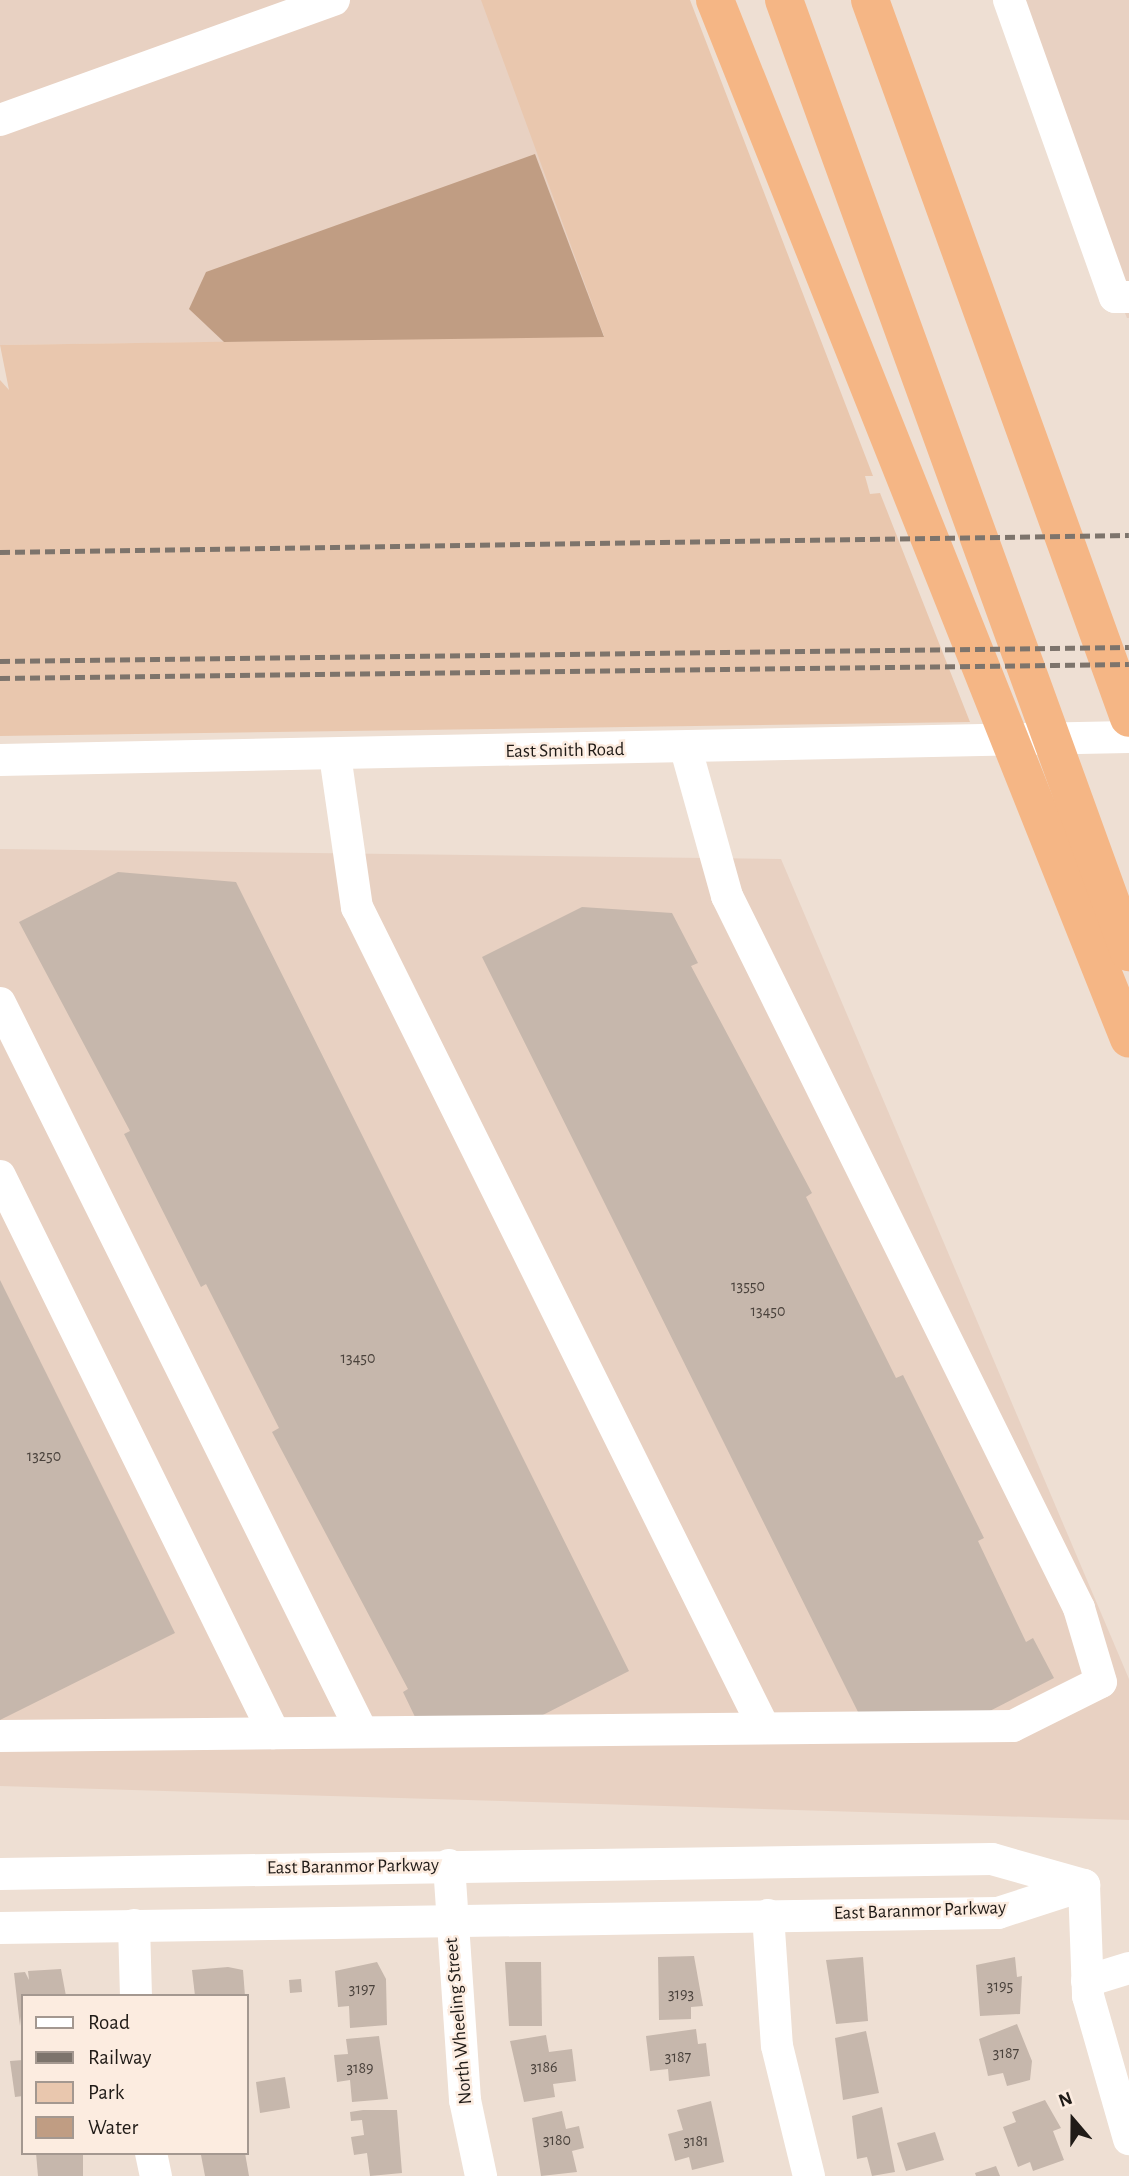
<!DOCTYPE html>
<style>
body{margin:0}
#map{position:relative;width:1129px;height:2176px;overflow:hidden;background:#eedfd3;font-family:"Alegreya Sans",sans-serif}
div>[style]{position:absolute}
.built>*{inset:0;background:#e8d1c2}
.green>*{inset:0;background:#e9c7ae}
.water>*{inset:0;background:#c09d83}
.building>*{inset:0;background:#c6b7ac}
.minor>*{height:32px;margin:-16px;padding:0 16px;transform-origin:16px;border-radius:16px;background:#fff}
.highway>*{height:38px;margin:-19px;padding:0 19px;transform-origin:19px;border-radius:19px;background:#f5b685}
.rail>*{height:5px;margin-top:-2.5px;transform-origin:0;background:repeating-linear-gradient(90deg,#7d746c 0 10px,transparent 0 15px)}
span{translate:-50% -50%;white-space:nowrap;text-align:center;line-height:1.15;-webkit-text-stroke:5px #fcece0;paint-order:stroke}
.number-label{font-size:16px;color:#4a423c}
.number-label span{-webkit-text-stroke-width:0}
.street-label{font-size:19px;color:#201b17}
.legend{position:absolute;left:21px;top:1994px;width:228px;height:161px;box-sizing:border-box;background:#fcece0;border:2px solid #a49890;margin:0;padding:9px 12px;list-style:none;font-size:21px;color:#201b17}
.legend li{display:flex;align-items:center;gap:14px;height:35px}
.legend b{width:35px;border:2px solid #a49890}
.north{position:absolute;left:1038px;top:2085px;width:70px;height:70px;-webkit-text-stroke:5px #fcece0;paint-order:stroke;rotate:340deg;font-size:19px;font-weight:700;line-height:28px;text-align:center;color:#201b17}
.north::after{content:'';display:block;margin:auto;width:24px;height:32px;background:#201b17;clip-path:polygon(50% 0,100% 100%,50% 72%,0 100%)}
</style>
<div id="map">
<div class="built">
<div style="clip-path:polygon(0 0,511px 0,604px 337px,0 345px)"></div>
<div style="clip-path:polygon(998px 0,1129px 0,1129px 318px,1127px 318px)"></div>
<div style="clip-path:polygon(0 849px,781px 859px,1129px 1679px,1129px 1820px,0 1786px)"></div>
</div>
<div class="green">
<div style="clip-path:polygon(481px 0,690px 0,873px 476px,865px 476px,870px 494px,880px 493px,970px 722px,0 736px,0 380px,9px 390px,0 345px,604px 336px)"></div>
</div>
<div class="water">
<div style="clip-path:polygon(535px 154px,604px 337px,224px 342px,189px 309px,206px 272px)"></div>
</div>
<div class="building">
<div style="clip-path:polygon(118px 872px,236px 882px,629px 1671px,535px 1719px,416px 1719px,403px 1692px,408px 1689px,272px 1432px,279px 1428px,206px 1284px,201px 1287px,124px 1134px,130px 1131px,19px 922px)"></div>
<div style="clip-path:polygon(582px 907px,672px 913px,698px 963px,691px 966px,812px 1193px,806px 1197px,896px 1378px,903px 1375px,984px 1538px,978px 1541px,1026px 1642px,1033px 1638px,1054px 1678px,984px 1714px,859px 1714px,482px 957px)"></div>
<div style="clip-path:polygon(0 1280px,175px 1633px,0 1720px)"></div>
<div style="clip-path:polygon(694px 1956px,703px 2006px,691px 2007px,691px 2019px,659px 2020px,658px 1957px)"></div>
<div style="clip-path:polygon(863px 1957px,868px 2021px,836px 2024px,826px 1960px)"></div>
<div style="clip-path:polygon(1015px 1957px,1017px 1977px,1022px 1976px,1020px 2014px,980px 2016px,976px 1965px)"></div>
<div style="clip-path:polygon(377px 1962px,386px 1979px,387px 2025px,350px 2028px,349px 2006px,338px 2007px,335px 1971px)"></div>
<div style="clip-path:polygon(505px 1962px,541px 1962px,542px 2026px,509px 2026px)"></div>
<div style="clip-path:polygon(228px 1967px,243px 1970px,245px 1996px,195px 1996px,192px 1970px)"></div>
<div style="clip-path:polygon(61px 1969px,66px 1996px,23px 1996px,20px 2026px,14px 1973px,25px 1972px,29px 1980px,28px 1971px)"></div>
<div style="clip-path:polygon(301px 1979px,302px 1992px,290px 1993px,289px 1980px)"></div>
<div style="clip-path:polygon(1017px 2024px,1032px 2061px,1030px 2080px,1007px 2086px,1003px 2073px,988px 2076px,979px 2039px)"></div>
<div style="clip-path:polygon(696px 2029px,698px 2044px,706px 2043px,710px 2076px,669px 2081px,668px 2069px,650px 2071px,646px 2036px)"></div>
<div style="clip-path:polygon(866px 2031px,879px 2093px,843px 2100px,835px 2038px)"></div>
<div style="clip-path:polygon(546px 2035px,549px 2052px,572px 2049px,576px 2081px,553px 2084px,555px 2097px,524px 2102px,510px 2041px)"></div>
<div style="clip-path:polygon(379px 2036px,388px 2099px,352px 2102px,350px 2080px,337px 2082px,334px 2055px,348px 2054px,346px 2039px)"></div>
<div style="clip-path:polygon(23px 2060px,23px 2096px,15px 2097px,10px 2061px)"></div>
<div style="clip-path:polygon(285px 2077px,290px 2108px,260px 2113px,256px 2082px)"></div>
<div style="clip-path:polygon(1045px 2100px,1061px 2128px,1053px 2131px,1064px 2160px,1033px 2171px,1030px 2162px,1018px 2167px,1003px 2127px,1016px 2122px,1012px 2112px)"></div>
<div style="clip-path:polygon(711px 2101px,724px 2162px,692px 2170px,689px 2157px,675px 2161px,668px 2134px,683px 2130px,677px 2110px)"></div>
<div style="clip-path:polygon(882px 2107px,895px 2172px,872px 2176px,867px 2157px,857px 2159px,852px 2116px)"></div>
<div style="clip-path:polygon(363px 2110px,397px 2110px,402px 2173px,370px 2176px,367px 2153px,354px 2155px,351px 2137px,364px 2135px,362px 2120px,351px 2121px,350px 2112px)"></div>
<div style="clip-path:polygon(562px 2111px,566px 2129px,579px 2126px,584px 2148px,572px 2151px,577px 2172px,541px 2176px,532px 2118px)"></div>
<div style="clip-path:polygon(935px 2132px,944px 2160px,906px 2171px,897px 2143px)"></div>
<div style="clip-path:polygon(36px 2153px,83px 2153px,83px 2176px,38px 2176px)"></div>
<div style="clip-path:polygon(245px 2153px,249px 2176px,205px 2176px,201px 2155px)"></div>
<div style="clip-path:polygon(996px 2166px,1000px 2176px,976px 2176px,975px 2173px)"></div>
</div>
<div class="minor">
<div style="left:1009px;top:0;width:315px;rotate:70.4deg"></div>
<div style="left:1115px;top:297px;width:14px"></div>
<div style="left:0;top:120px;width:355px;rotate:-19.8deg"></div>
<div style="left:335px;top:755px;width:154px;rotate:81.8deg"></div>
<div style="left:357px;top:907px;width:916px;rotate:63.63deg"></div>
<div style="left:0;top:760px;width:1129px;rotate:-1.17deg"></div>
<div style="left:0;top:1003px;width:814px;rotate:63.59deg"></div>
<div style="left:0;top:1176px;width:621px;rotate:63.81deg"></div>
<div style="left:0;top:1736px;width:1013px;rotate:-0.57deg"></div>
<div style="left:1013px;top:1726px;width:98px;rotate:-26.6deg"></div>
<div style="left:1101px;top:1682px;width:77px;rotate:-106.6deg"></div>
<div style="left:1079px;top:1608px;width:794px;rotate:-116.31deg"></div>
<div style="left:727px;top:896px;width:153px;rotate:-105.6deg"></div>
<div style="left:449px;top:1865px;width:236px;rotate:86.1deg"></div>
<div style="left:465px;top:2100px;width:78px;rotate:78.1deg"></div>
<div style="left:0;top:1874px;width:992px;rotate:-0.87deg"></div>
<div style="left:992px;top:1859px;width:96px;rotate:15.8deg"></div>
<div style="left:1084px;top:1885px;width:111px;rotate:87.9deg"></div>
<div style="left:1088px;top:1996px;width:149px;rotate:74deg"></div>
<div style="left:768px;top:1915px;width:131px;rotate:86.1deg"></div>
<div style="left:777px;top:2046px;width:134px;rotate:76.2deg"></div>
<div style="left:134px;top:1925px;width:71px;rotate:88.4deg"></div>
<div style="left:0;top:1928px;width:998px;rotate:-0.86deg"></div>
<div style="left:998px;top:1913px;width:90px;rotate:-18deg"></div>
<div style="left:1087px;top:1981px;width:44px;rotate:-17.2deg"></div>
<div style="left:151px;top:2153px;width:24px;rotate:78deg"></div>
</div>
<div class="highway">
<div style="left:715px;top:0;width:1118px;rotate:68.27deg"></div>
<div style="left:784px;top:0;width:1013px;rotate:70.08deg"></div>
<div style="left:870px;top:0;width:763px;rotate:70.16deg"></div>
</div>
<div class="rail">
<div style="left:0;top:552px;width:1129px;rotate:-0.86deg"></div>
<div style="left:0;top:661px;width:1129px;rotate:-0.71deg"></div>
<div style="left:0;top:678px;width:1129px;rotate:-0.71deg"></div>
</div>
<div class="number-label">
<span style="left:748px;top:1286px">13550</span>
<span style="left:768px;top:1311px">13450</span>
<span style="left:358px;top:1358px">13450</span>
<span style="left:44px;top:1456px">13250</span>
<span style="left:1000px;top:1986px">3195</span>
<span style="left:362px;top:1989px">3197</span>
<span style="left:681px;top:1994px">3193</span>
<span style="left:1006px;top:2053px">3187</span>
<span style="left:678px;top:2057px">3187</span>
<span style="left:544px;top:2067px">3186</span>
<span style="left:360px;top:2068px">3189</span>
<span style="left:557px;top:2140px">3180</span>
<span style="left:696px;top:2141px">3181</span>
</div>
<div class="street-label">
<span style="left:565px;top:751px;rotate:-1deg">East Smith Road</span>
<span style="left:353px;top:1867px;rotate:-1deg">East Baranmor Parkway</span>
<span style="left:920px;top:1911px;rotate:-2deg">East Baranmor Parkway</span>
<span style="left:459px;top:2021px;rotate:-95deg">North Wheeling Street</span>
</div>
<ul class="legend">
<li><b style="height:9px;background:#fff"></b>Road</li>
<li><b style="height:9px;background:#7d746c"></b>Railway</li>
<li><b style="height:19px;background:#e9c7ae"></b>Park</li>
<li><b style="height:19px;background:#c09d83"></b>Water</li>
</ul>
<div class="north">N</div>
</div>
